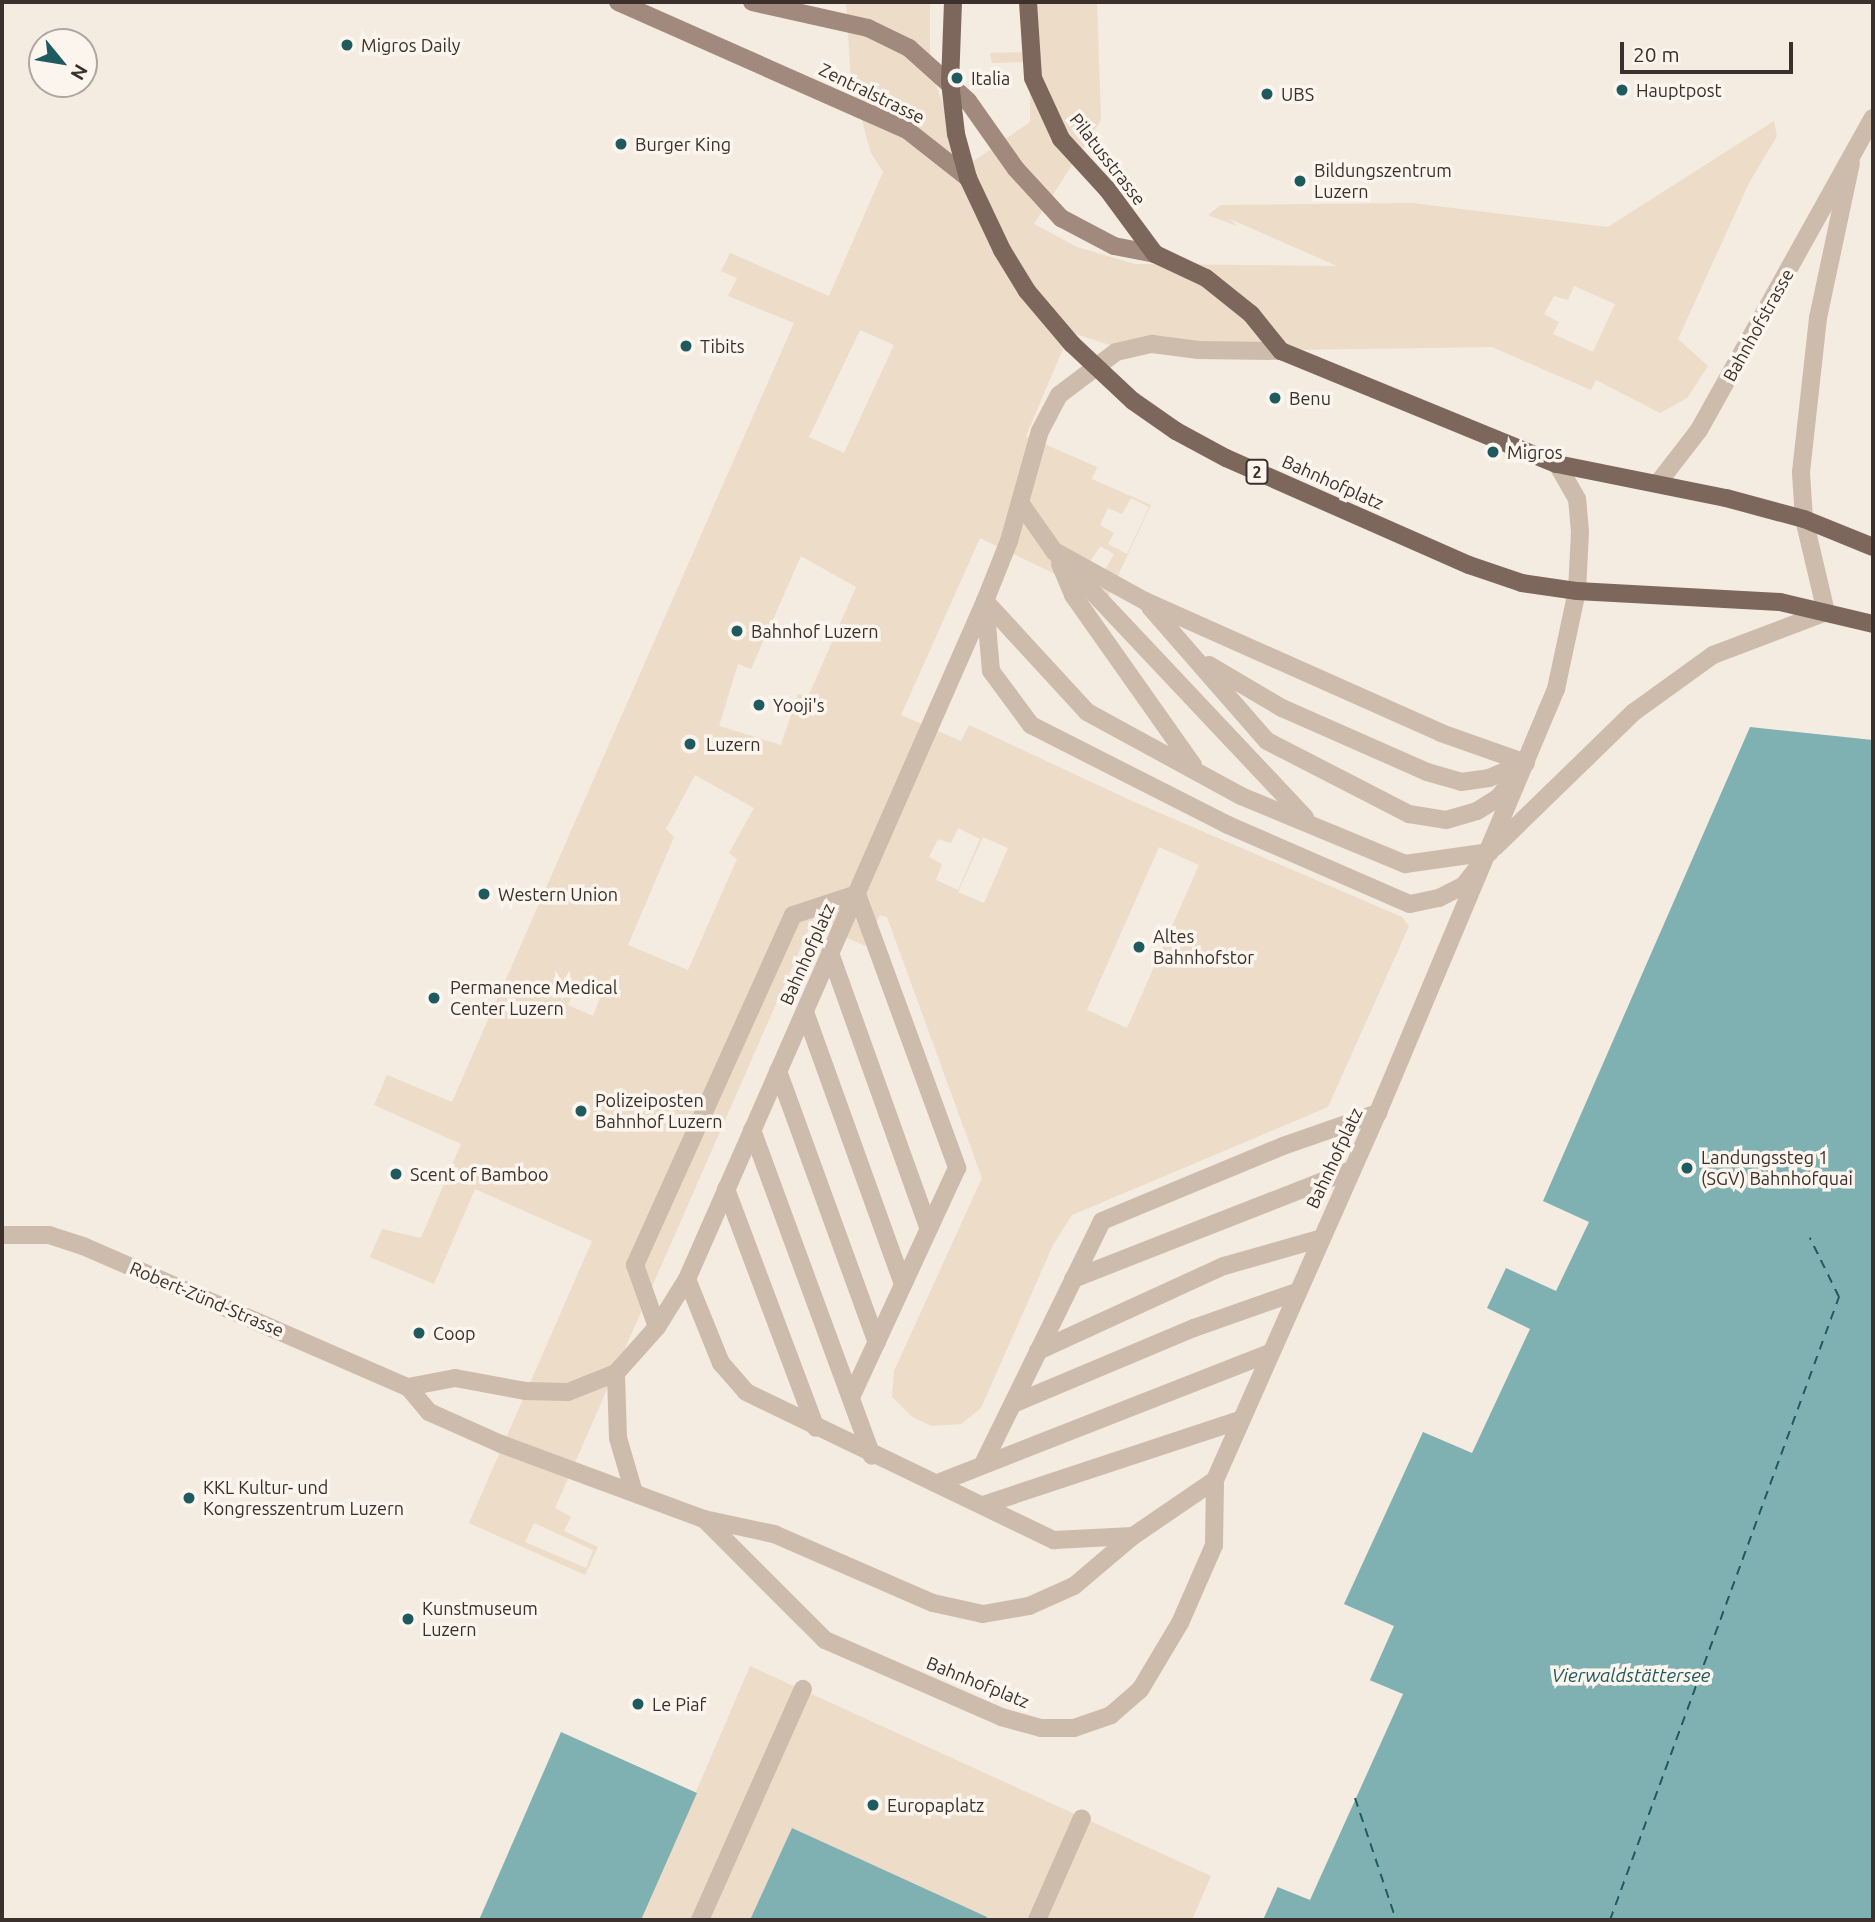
<!DOCTYPE html>
<meta charset="utf-8">
<style>
body{margin:0}
#map{position:relative;width:1875px;height:1922px;overflow:hidden;background:#f4ebe1;font-family:Ubuntu,sans-serif}
div>[style]{position:absolute}
.plaza>*{inset:0;background:#ecdcc8}
.water>*{inset:0;background:#7fb0b2}
.pier>*{inset:0;background:#f4ebe1}
.ferry>*{height:2px;margin-top:-1px;transform-origin:0;background:repeating-linear-gradient(90deg,#1f5a5e 0 9px,transparent 0 16px)}
.service>*{height:18px;margin:-9px;padding:0 9px;transform-origin:9px;border-radius:9px;background:#cdbbac}
.pedestrian>*{height:18px;margin:-9px;padding:0 9px;transform-origin:9px;border-radius:9px;background:#cdbbac}
.minor>*{height:18px;margin:-9px;padding:0 9px;transform-origin:9px;border-radius:9px;background:#cdbbac}
.secondary>*{height:18px;margin:-9px;padding:0 9px;transform-origin:9px;border-radius:9px;background:#a18a7d}
.primary>*{height:18px;margin:-9px;padding:0 9px;transform-origin:9px;border-radius:9px;background:#7d675c}
.dots>*{width:19px;height:19px;translate:-50% -50%;box-sizing:border-box;border:4px solid #fbf5ee;border-radius:50%}
span{translate:-50% -50%;white-space:nowrap;text-align:center;line-height:1.15;-webkit-text-stroke:7px #fbf5ee;paint-order:stroke}
.shield-label span{padding:2px 5px;background:#fbf5ee;border:2px solid;border-radius:5px;-webkit-text-stroke-width:0}
.shield-label{font-size:16px;color:#3b302b;font-weight:700}
.poi-label{font-size:18px;color:#3b302b}
.left{translate:0 -50%;text-align:left}
.street-label{font-size:18px;color:#3b302b}
.water-label{font-size:19px;color:#1f5a5e;font-style:italic}
.frame{position:absolute;inset:0;border:4px solid #3b302b;pointer-events:none}
.north{position:absolute;left:28px;top:28px;width:70px;height:70px;box-sizing:border-box;background:#fbf5ee;border:2px solid #aea6a0;border-radius:50%;rotate:120deg;font-size:19px;font-weight:700;line-height:28px;text-align:center;color:#3b302b}
.north::after{content:'';display:block;margin:auto;width:24px;height:32px;background:#1f5a5e;clip-path:polygon(50% 0,100% 100%,50% 72%,0 100%)}
.scale{position:absolute;left:1620px;top:42px;width:173px;height:32px;box-sizing:border-box;border:4px solid #3b302b;border-top:0;padding-left:9px;font-size:21px;line-height:24px;white-space:nowrap;color:#3b302b;-webkit-text-stroke:5px #fbf5ee;paint-order:stroke}
</style>
<div id="map">
<div class="plaza">
<div style="clip-path:polygon(evenodd,846px 2px,930px 2px,930px 52px,936px 85px,949px 120px,974px 161px,1030px 122px,1030px 62px,992px 63px,990px 53px,1032px 52px,1030px 2px,1097px 2px,1101px 120px,1034px 224px,1077px 247px,1135px 264px,1337px 266px,1230px 219px,1237px 226px,1208px 215px,1221px 205px,1412px 203px,1608px 227px,1774px 121px,1777px 136px,1749px 183px,1678px 339px,1708px 366px,1687px 398px,1660px 413px,1596px 380px,1591px 390px,1492px 347px,1210px 351px,1116px 347px,1070px 332px,1026px 436px,1097px 467px,1092px 479px,1151px 505px,1107px 599px,980px 538px,901px 715px,961px 741px,969px 725px,1132px 801px,1402px 917px,1409px 926px,1328px 1107px,1072px 1215px,1053px 1245px,981px 1408px,961px 1424px,932px 1426px,912px 1417px,892px 1397px,894px 1371px,982px 1178px,887px 917px,880px 915px,865px 946px,830px 930px,833px 923px,815px 915px,555px 1508px,571px 1517px,564px 1531px,598px 1547px,585px 1575px,469px 1523px,592px 1241px,475px 1189px,434px 1284px,370px 1257px,382px 1229px,421px 1238px,461px 1144px,374px 1105px,387px 1075px,452px 1102px,794px 323px,728px 296px,737px 278px,721px 271px,730px 253px,829px 296px,883px 172px,871px 153px,851px 81px,846px 2px,1574px 286px,1615px 304px,1593px 352px,1553px 334px,1559px 322px,1544px 314px,1554px 296px,1568px 300px,1574px 286px,846px 2px,860px 330px,894px 345px,844px 453px,809px 437px,860px 330px,846px 2px,1131px 498px,1149px 507px,1127px 554px,1108px 544px,1114px 533px,1100px 525px,1108px 508px,1122px 514px,1131px 498px,846px 2px,1100px 546px,1114px 554px,1105px 570px,1090px 562px,1100px 546px,846px 2px,801px 556px,856px 587px,808px 697px,798px 694px,781px 745px,719px 726px,738px 664px,751px 669px,801px 556px,846px 2px,695px 775px,754px 808px,729px 853px,737px 859px,688px 970px,628px 945px,674px 837px,666px 829px,695px 775px,846px 2px,958px 828px,980px 839px,958px 890px,936px 880px,942px 864px,929px 857px,938px 839px,951px 843px,958px 828px,846px 2px,983px 837px,1008px 848px,984px 903px,958px 892px,983px 837px,846px 2px,1159px 847px,1199px 865px,1127px 1028px,1087px 1010px,1159px 847px,846px 2px,576px 987px,600px 998px,593px 1016px,568px 1005px,576px 987px,846px 2px,534px 1523px,593px 1550px,586px 1568px,525px 1542px,534px 1523px)"></div>
<div style="clip-path:polygon(750px 1666px,1211px 1876px,1192px 1920px,985px 1920px,792px 1828px,750px 1920px,641px 1920px)"></div>
</div>
<div class="water">
<div style="clip-path:polygon(1750px 727px,1873px 740px,1873px 1920px,1263px 1920px,1394px 1626px,1344px 1604px,1423px 1432px,1472px 1453px,1530px 1329px,1487px 1308px,1506px 1268px,1556px 1291px,1589px 1222px,1543px 1201px)"></div>
<div style="clip-path:polygon(561px 1732px,697px 1793px,641px 1920px,479px 1920px)"></div>
<div style="clip-path:polygon(792px 1828px,987px 1917px,985px 1920px,750px 1920px)"></div>
</div>
<div class="pier">
<div style="clip-path:polygon(1367px 1679px,1403px 1694px,1310px 1900px,1275px 1886px)"></div>
</div>
<div class="ferry">
<div style="left:1355px;top:1798px;width:129px;rotate:71.4deg"></div>
<div style="left:1610px;top:1920px;width:664px;rotate:-69.82deg"></div>
<div style="left:1839px;top:1297px;width:66px;rotate:-116.2deg"></div>
</div>
<div class="service">
<div style="left:1021px;top:504px;width:57px;rotate:54.9deg"></div>
<div style="left:1054px;top:551px;width:366px;rotate:46.7deg"></div>
<div style="left:1054px;top:551px;width:104px;rotate:28.8deg"></div>
<div style="left:1145px;top:601px;width:324px;rotate:24deg"></div>
<div style="left:1441px;top:733px;width:90px;rotate:19.4deg"></div>
<div style="left:1060px;top:564px;width:34px;rotate:67deg"></div>
<div style="left:1073px;top:595px;width:208px;rotate:54.8deg"></div>
<div style="left:985px;top:601px;width:70px;rotate:85.1deg"></div>
<div style="left:991px;top:671px;width:67px;rotate:53.5deg"></div>
<div style="left:1031px;top:725px;width:221px;rotate:26.9deg"></div>
<div style="left:1228px;top:825px;width:198px;rotate:23.5deg"></div>
<div style="left:1410px;top:904px;width:30px;rotate:-12deg"></div>
<div style="left:1439px;top:898px;width:28px;rotate:-27deg"></div>
<div style="left:1464px;top:885px;width:24px;rotate:-52deg"></div>
<div style="left:985px;top:601px;width:151px;rotate:47.4deg"></div>
<div style="left:1087px;top:712px;width:175px;rotate:28.6deg"></div>
<div style="left:1241px;top:796px;width:178px;rotate:22.5deg"></div>
<div style="left:1405px;top:864px;width:86px;rotate:-8deg"></div>
<div style="left:1150px;top:607px;width:178px;rotate:48.9deg"></div>
<div style="left:1267px;top:741px;width:160px;rotate:27.2deg"></div>
<div style="left:1409px;top:814px;width:37px;rotate:9deg"></div>
<div style="left:1446px;top:820px;width:32px;rotate:-16deg"></div>
<div style="left:1477px;top:811px;width:25px;rotate:-32deg"></div>
<div style="left:1498px;top:798px;width:34px;rotate:-52deg"></div>
<div style="left:1209px;top:665px;width:85px;rotate:30.5deg"></div>
<div style="left:1282px;top:708px;width:158px;rotate:23.8deg"></div>
<div style="left:1427px;top:772px;width:35px;rotate:16deg"></div>
<div style="left:1461px;top:782px;width:28px;rotate:-8deg"></div>
<div style="left:1489px;top:778px;width:36px;rotate:-23deg"></div>
<div style="left:830px;top:953px;width:293px;rotate:70.3deg"></div>
<div style="left:805px;top:1012px;width:289px;rotate:70.2deg"></div>
<div style="left:778px;top:1071px;width:289px;rotate:70deg"></div>
<div style="left:752px;top:1130px;width:347px;rotate:69.8deg"></div>
<div style="left:726px;top:1189px;width:255px;rotate:69.4deg"></div>
<div style="left:687px;top:1279px;width:91px;rotate:68deg"></div>
<div style="left:721px;top:1363px;width:38px;rotate:49deg"></div>
<div style="left:746px;top:1392px;width:342px;rotate:25.7deg"></div>
<div style="left:1054px;top:1540px;width:79px;rotate:-2.9deg"></div>
<div style="left:1073px;top:1279px;width:299px;rotate:-21.4deg"></div>
<div style="left:657px;top:1327px;width:66px;rotate:-109.5deg"></div>
<div style="left:635px;top:1265px;width:384px;rotate:-65.7deg"></div>
<div style="left:793px;top:915px;width:67px;rotate:-18.2deg"></div>
<div style="left:857px;top:894px;width:292px;rotate:69.9deg"></div>
<div style="left:957px;top:1168px;width:252px;rotate:114.8deg"></div>
<div style="left:1038px;top:1351px;width:205px;rotate:-24.6deg"></div>
<div style="left:1224px;top:1266px;width:99px;rotate:-15.9deg"></div>
<div style="left:1013px;top:1404px;width:196px;rotate:-22.8deg"></div>
<div style="left:1194px;top:1328px;width:108px;rotate:-19.4deg"></div>
<div style="left:984px;top:1462px;width:268px;rotate:-63.9deg"></div>
<div style="left:1102px;top:1221px;width:196px;rotate:-22.5deg"></div>
<div style="left:1283px;top:1146px;width:101px;rotate:-19.2deg"></div>
<div style="left:938px;top:1483px;width:356px;rotate:-21.4deg"></div>
<div style="left:983px;top:1505px;width:271px;rotate:-18.3deg"></div>
</div>
<div class="pedestrian">
<div style="left:700px;top:1920px;width:253px;rotate:-66deg"></div>
<div style="left:1037px;top:1920px;width:111px;rotate:-66.2deg"></div>
</div>
<div class="minor">
<div style="left:1658px;top:483px;width:67px;rotate:-52.3deg"></div>
<div style="left:1699px;top:430px;width:357px;rotate:-60.9deg"></div>
<div style="left:1495px;top:847px;width:194px;rotate:-44.2deg"></div>
<div style="left:1634px;top:712px;width:97px;rotate:-35.8deg"></div>
<div style="left:1713px;top:655px;width:121px;rotate:-20.8deg"></div>
<div style="left:1826px;top:612px;width:96px;rotate:-103.3deg"></div>
<div style="left:1804px;top:519px;width:47px;rotate:-93.7deg"></div>
<div style="left:1801px;top:472px;width:155px;rotate:-83.7deg"></div>
<div style="left:1818px;top:318px;width:158px;rotate:-78deg"></div>
<div style="left:2px;top:1235px;width:47px"></div>
<div style="left:49px;top:1235px;width:36px;rotate:18deg"></div>
<div style="left:83px;top:1246px;width:354px;rotate:23.5deg"></div>
<div style="left:408px;top:1387px;width:33px;rotate:50deg"></div>
<div style="left:429px;top:1412px;width:79px;rotate:24deg"></div>
<div style="left:501px;top:1444px;width:216px;rotate:20.3deg"></div>
<div style="left:704px;top:1519px;width:72px;rotate:12.1deg"></div>
<div style="left:774px;top:1534px;width:173px;rotate:23.5deg"></div>
<div style="left:933px;top:1603px;width:51px;rotate:12.4deg"></div>
<div style="left:983px;top:1614px;width:47px;rotate:-9.9deg"></div>
<div style="left:1029px;top:1606px;width:49px;rotate:-24deg"></div>
<div style="left:1074px;top:1586px;width:77px;rotate:-40.3deg"></div>
<div style="left:1133px;top:1536px;width:99px;rotate:-34.3deg"></div>
<div style="left:408px;top:1387px;width:48px;rotate:-10.8deg"></div>
<div style="left:455px;top:1378px;width:71px;rotate:10.5deg"></div>
<div style="left:525px;top:1391px;width:43px;rotate:1.3deg"></div>
<div style="left:568px;top:1392px;width:52px;rotate:-21.6deg"></div>
<div style="left:633px;top:1489px;width:53px;rotate:-106.4deg"></div>
<div style="left:618px;top:1438px;width:65px;rotate:-91.8deg"></div>
<div style="left:616px;top:1373px;width:62px;rotate:-48.3deg"></div>
<div style="left:657px;top:1327px;width:57px;rotate:-58deg"></div>
<div style="left:687px;top:1279px;width:741px;rotate:-66.27deg"></div>
<div style="left:985px;top:601px;width:65px;rotate:-68.2deg"></div>
<div style="left:1009px;top:541px;width:114px;rotate:-74.3deg"></div>
<div style="left:1040px;top:431px;width:41px;rotate:-62.2deg"></div>
<div style="left:1059px;top:395px;width:71px;rotate:-37deg"></div>
<div style="left:1116px;top:352px;width:37px;rotate:-13deg"></div>
<div style="left:1152px;top:344px;width:47px;rotate:7.3deg"></div>
<div style="left:1199px;top:350px;width:82px;rotate:0.7deg"></div>
<div style="left:704px;top:1519px;width:171px;rotate:45deg"></div>
<div style="left:825px;top:1640px;width:192px;rotate:23.6deg"></div>
<div style="left:1001px;top:1717px;width:41px;rotate:15.4deg"></div>
<div style="left:1041px;top:1728px;width:33px"></div>
<div style="left:1074px;top:1728px;width:39px;rotate:-19deg"></div>
<div style="left:1111px;top:1715px;width:38px;rotate:-41deg"></div>
<div style="left:1140px;top:1690px;width:78px;rotate:-59.2deg"></div>
<div style="left:1180px;top:1623px;width:85px;rotate:-66.4deg"></div>
<div style="left:1214px;top:1545px;width:65px;rotate:-89.1deg"></div>
<div style="left:1215px;top:1480px;width:405px;rotate:-66.1deg"></div>
<div style="left:1379px;top:1110px;width:457px;rotate:-67.2deg"></div>
<div style="left:1556px;top:689px;width:100px;rotate:-77.9deg"></div>
<div style="left:1577px;top:591px;width:59px;rotate:-87.1deg"></div>
<div style="left:1580px;top:532px;width:33px;rotate:-95deg"></div>
<div style="left:1577px;top:499px;width:40px;rotate:-119.7deg"></div>
</div>
<div class="secondary">
<div style="left:618px;top:2px;width:316px;rotate:23.9deg"></div>
<div style="left:907px;top:130px;width:78px;rotate:38.2deg"></div>
<div style="left:752px;top:2px;width:119px;rotate:12.6deg"></div>
<div style="left:868px;top:28px;width:46px;rotate:26deg"></div>
<div style="left:909px;top:48px;width:79px;rotate:41.9deg"></div>
<div style="left:968px;top:101px;width:83px;rotate:54.8deg"></div>
<div style="left:1016px;top:169px;width:67px;rotate:47.4deg"></div>
<div style="left:1061px;top:218px;width:60px;rotate:27.8deg"></div>
<div style="left:1114px;top:246px;width:42px;rotate:11deg"></div>
</div>
<div class="primary">
<div style="left:953px;top:2px;width:80px;rotate:92.1deg"></div>
<div style="left:950px;top:82px;width:52px;rotate:83.4deg"></div>
<div style="left:956px;top:134px;width:46px;rotate:74.7deg"></div>
<div style="left:968px;top:178px;width:80px;rotate:64.7deg"></div>
<div style="left:1002px;top:250px;width:48px;rotate:58.6deg"></div>
<div style="left:1027px;top:291px;width:70px;rotate:49.7deg"></div>
<div style="left:1072px;top:344px;width:83px;rotate:43.1deg"></div>
<div style="left:1133px;top:401px;width:52px;rotate:34.9deg"></div>
<div style="left:1176px;top:431px;width:57px;rotate:28.4deg"></div>
<div style="left:1226px;top:458px;width:266px;rotate:23.8deg"></div>
<div style="left:1469px;top:565px;width:56px;rotate:18.8deg"></div>
<div style="left:1522px;top:583px;width:56px;rotate:8.3deg"></div>
<div style="left:1577px;top:591px;width:203px;rotate:3.1deg"></div>
<div style="left:1780px;top:602px;width:96px;rotate:13.3deg"></div>
<div style="left:1028px;top:2px;width:76px;rotate:86.2deg"></div>
<div style="left:1033px;top:78px;width:67px;rotate:65.3deg"></div>
<div style="left:1061px;top:139px;width:68px;rotate:47.4deg"></div>
<div style="left:1107px;top:189px;width:81px;rotate:53.6deg"></div>
<div style="left:1155px;top:254px;width:56px;rotate:25.2deg"></div>
<div style="left:1206px;top:278px;width:58px;rotate:38.7deg"></div>
<div style="left:1251px;top:314px;width:48px;rotate:51deg"></div>
<div style="left:1281px;top:351px;width:298px;rotate:22.3deg"></div>
<div style="left:1557px;top:464px;width:172px;rotate:11.4deg"></div>
<div style="left:1726px;top:498px;width:81px;rotate:15.1deg"></div>
<div style="left:1804px;top:519px;width:74px;rotate:22.1deg"></div>
</div>
<div class="dots">
<div style="left:347px;top:45px;background:#1f5a5e"></div>
<div style="left:957px;top:78px;background:#1f5a5e"></div>
<div style="left:1622px;top:90px;background:#1f5a5e"></div>
<div style="left:1267px;top:94px;background:#1f5a5e"></div>
<div style="left:621px;top:144px;background:#1f5a5e"></div>
<div style="left:1300px;top:181px;background:#1f5a5e"></div>
<div style="left:686px;top:346px;background:#1f5a5e"></div>
<div style="left:1275px;top:398px;background:#1f5a5e"></div>
<div style="left:1493px;top:452px;background:#1f5a5e"></div>
<div style="left:737px;top:631px;background:#1f5a5e"></div>
<div style="left:759px;top:705px;background:#1f5a5e"></div>
<div style="left:690px;top:744px;background:#1f5a5e"></div>
<div style="left:484px;top:894px;background:#1f5a5e"></div>
<div style="left:1139px;top:947px;background:#1f5a5e"></div>
<div style="left:434px;top:998px;background:#1f5a5e"></div>
<div style="left:581px;top:1111px;background:#1f5a5e"></div>
<div style="left:1687px;top:1168px;background:#1f5a5e"></div>
<div style="left:396px;top:1174px;background:#1f5a5e"></div>
<div style="left:419px;top:1333px;background:#1f5a5e"></div>
<div style="left:189px;top:1498px;background:#1f5a5e"></div>
<div style="left:408px;top:1619px;background:#1f5a5e"></div>
<div style="left:638px;top:1704px;background:#1f5a5e"></div>
<div style="left:873px;top:1805px;background:#1f5a5e"></div>
</div>
<div class="shield-label">
<span style="left:1257px;top:472px">2</span>
</div>
<div class="poi-label">
<span class="left" style="left:361px;top:45px">Migros Daily</span>
<span class="left" style="left:971px;top:78px">Italia</span>
<span class="left" style="left:1636px;top:90px">Hauptpost</span>
<span class="left" style="left:1281px;top:94px">UBS</span>
<span class="left" style="left:635px;top:144px">Burger King</span>
<span class="left" style="left:1314px;top:181px">Bildungszentrum<br>Luzern</span>
<span class="left" style="left:700px;top:346px">Tibits</span>
<span class="left" style="left:1289px;top:398px">Benu</span>
<span class="left" style="left:1507px;top:452px">Migros</span>
<span class="left" style="left:751px;top:631px">Bahnhof Luzern</span>
<span class="left" style="left:773px;top:705px">Yooji's</span>
<span class="left" style="left:706px;top:744px">Luzern</span>
<span class="left" style="left:498px;top:894px">Western Union</span>
<span class="left" style="left:1153px;top:947px">Altes<br>Bahnhofstor</span>
<span class="left" style="left:450px;top:998px">Permanence Medical<br>Center Luzern</span>
<span class="left" style="left:595px;top:1111px">Polizeiposten<br>Bahnhof Luzern</span>
<span class="left" style="left:1701px;top:1168px">Landungssteg 1<br>(SGV) Bahnhofquai</span>
<span class="left" style="left:410px;top:1174px">Scent of Bamboo</span>
<span class="left" style="left:433px;top:1333px">Coop</span>
<span class="left" style="left:203px;top:1498px">KKL Kultur- und<br>Kongresszentrum Luzern</span>
<span class="left" style="left:422px;top:1619px">Kunstmuseum<br>Luzern</span>
<span class="left" style="left:652px;top:1704px">Le Piaf</span>
<span class="left" style="left:887px;top:1805px">Europaplatz</span>
</div>
<div class="street-label">
<span style="left:872px;top:93px;rotate:26deg">Zentralstrasse</span>
<span style="left:1108px;top:159px;rotate:52deg">Pilatusstrasse</span>
<span style="left:1758px;top:325px;rotate:-61deg">Bahnhofstrasse</span>
<span style="left:1333px;top:482px;rotate:24deg">Bahnhofplatz</span>
<span style="left:807px;top:954px;rotate:-66deg">Bahnhofplatz</span>
<span style="left:1334px;top:1158px;rotate:-65deg">Bahnhofplatz</span>
<span style="left:207px;top:1299px;rotate:23deg">Robert-Zünd-Strasse</span>
<span style="left:978px;top:1682px;rotate:22deg">Bahnhofplatz</span>
</div>
<div class="water-label">
<span style="left:1631px;top:1676px">Vierwaldstättersee</span>
</div>
<div class="frame"></div>
<div class="north">N</div>
<div class="scale">20 m</div>
</div>
